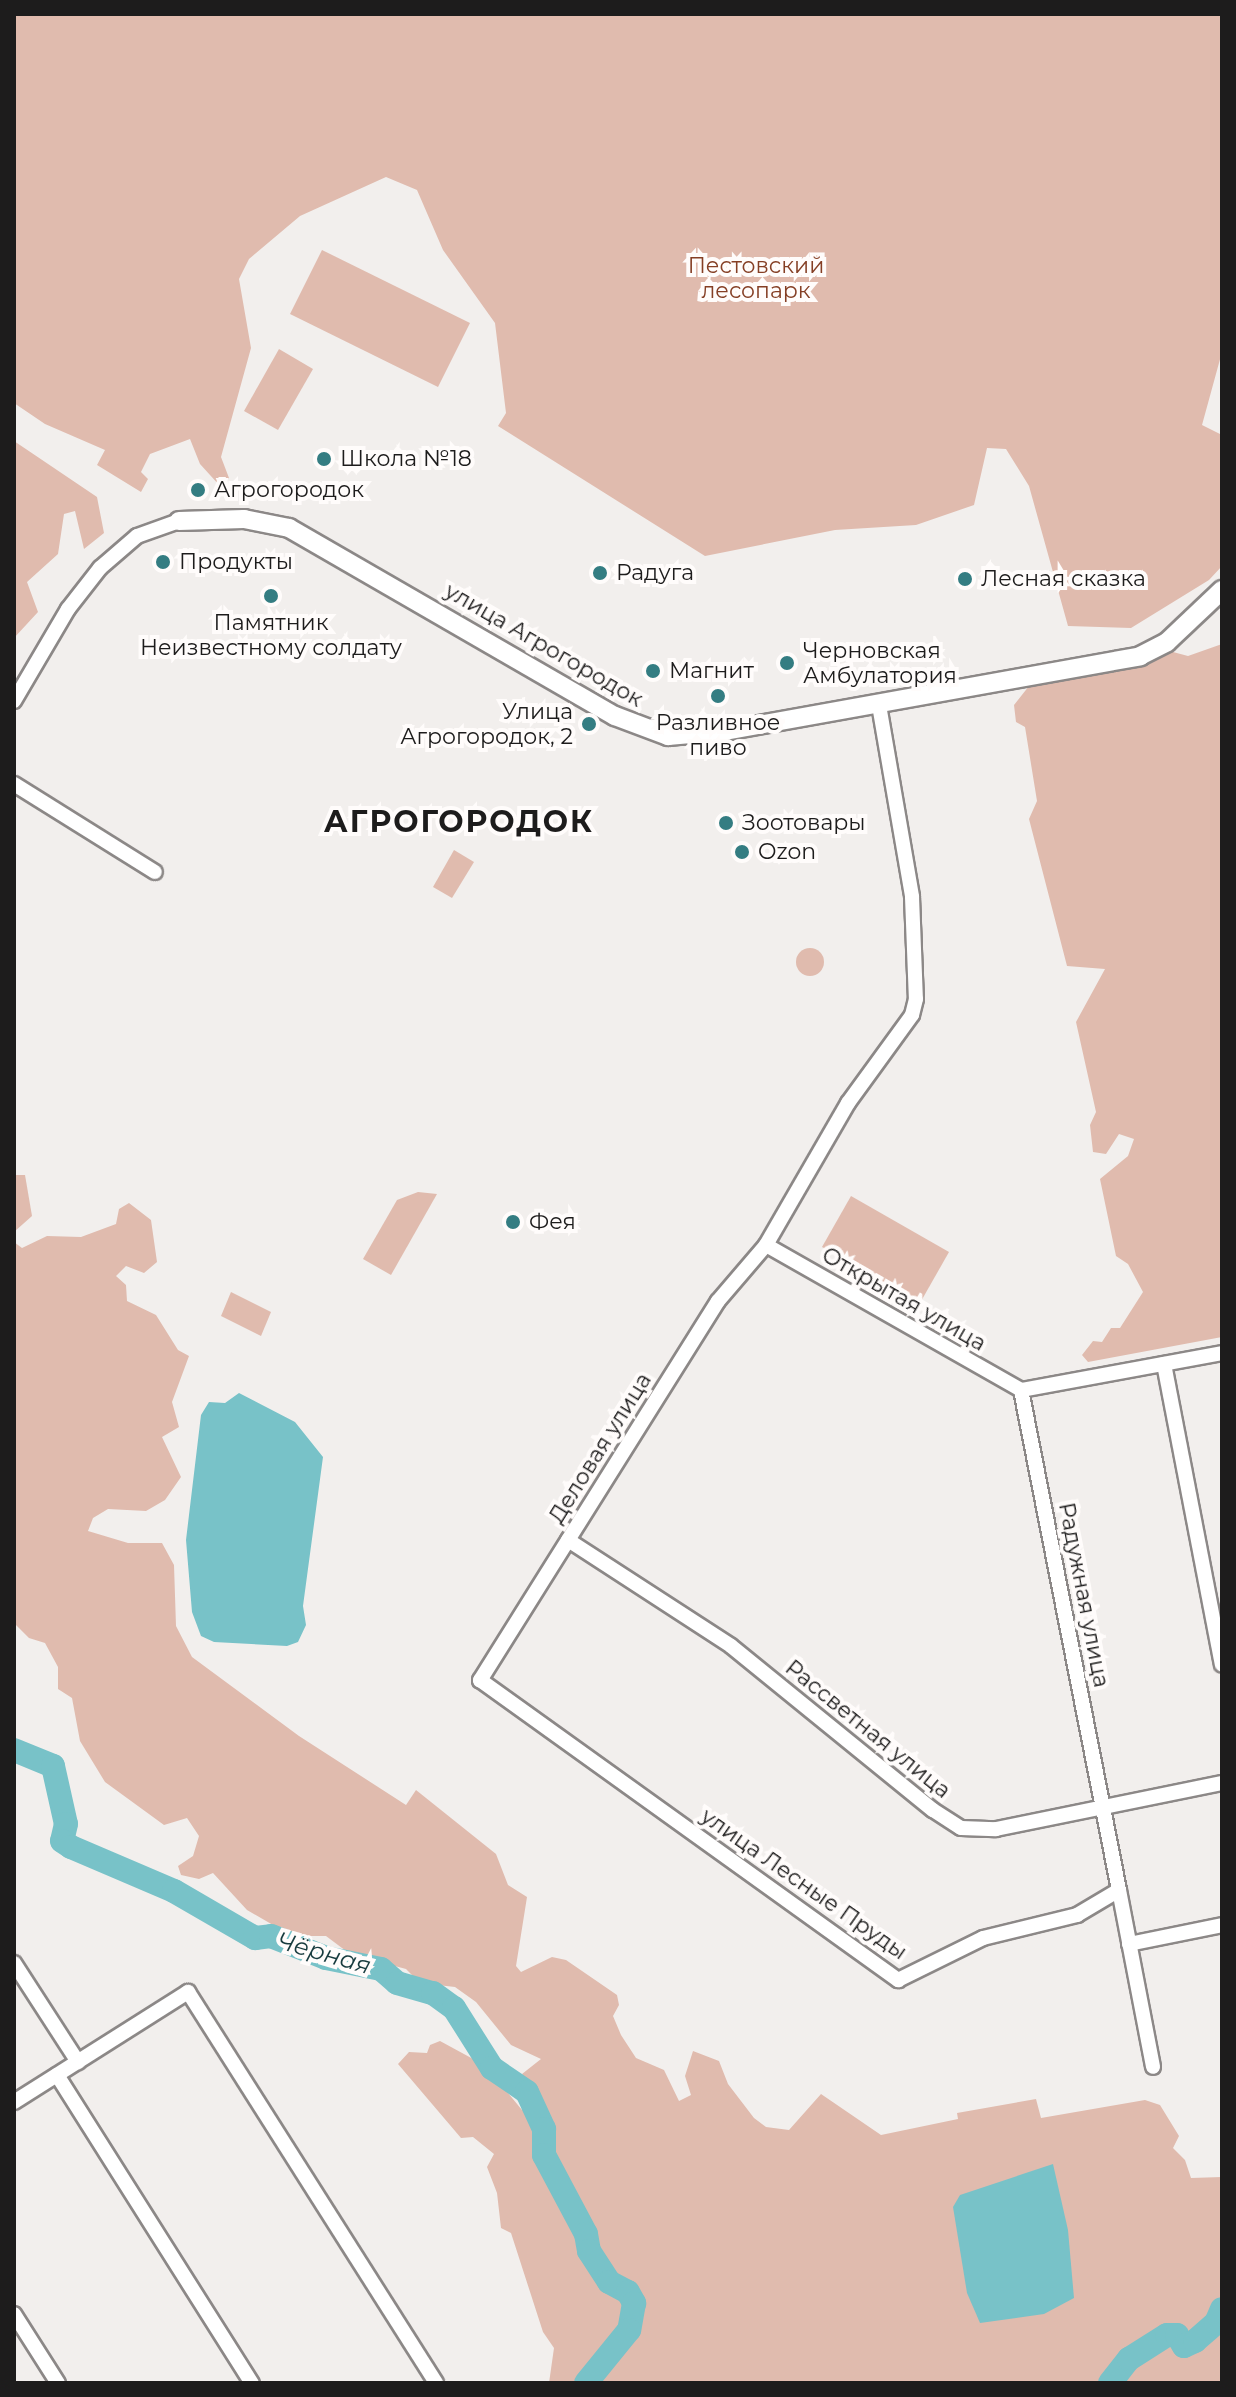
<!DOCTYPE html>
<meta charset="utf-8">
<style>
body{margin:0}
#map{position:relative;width:1236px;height:2397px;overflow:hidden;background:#f2efed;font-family:Montserrat,sans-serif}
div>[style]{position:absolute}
.green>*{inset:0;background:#e0bbae}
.round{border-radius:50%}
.water>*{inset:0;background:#78c2c8}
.river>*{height:24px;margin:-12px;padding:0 12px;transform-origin:12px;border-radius:12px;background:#78c2c8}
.roads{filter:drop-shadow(2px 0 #8c8887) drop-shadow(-2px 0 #8c8887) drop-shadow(0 2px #8c8887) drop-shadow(0 -2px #8c8887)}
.minor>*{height:14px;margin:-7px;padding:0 7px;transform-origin:7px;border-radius:7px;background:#fff}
.tertiary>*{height:18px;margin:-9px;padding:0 9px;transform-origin:9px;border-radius:9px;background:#fff}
.dots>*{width:22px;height:22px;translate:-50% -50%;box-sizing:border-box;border:4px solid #fffcfb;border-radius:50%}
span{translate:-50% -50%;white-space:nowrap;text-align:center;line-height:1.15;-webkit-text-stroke:8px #fffcfb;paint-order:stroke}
.park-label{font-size:22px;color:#853f25}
.poi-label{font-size:22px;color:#1d1c1c}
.left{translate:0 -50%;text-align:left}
.right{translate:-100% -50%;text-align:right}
.street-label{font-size:22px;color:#1d1c1c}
.water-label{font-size:24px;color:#173b3e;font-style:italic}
.district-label{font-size:30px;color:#1d1c1c;font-weight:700;letter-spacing:2px}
.frame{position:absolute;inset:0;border:16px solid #1d1c1c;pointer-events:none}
</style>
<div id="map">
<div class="green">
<div style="clip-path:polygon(14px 14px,1222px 14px,1222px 352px,1202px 425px,1222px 435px,1222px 566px,1209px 580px,1131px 628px,1068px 626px,1029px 486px,1006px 449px,987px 448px,974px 505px,916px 525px,835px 530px,705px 556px,498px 426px,506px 413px,495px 323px,443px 250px,417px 190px,386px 177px,300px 216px,249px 259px,239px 279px,251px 348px,221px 457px,229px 478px,220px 486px,200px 464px,190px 439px,150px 454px,141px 472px,148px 479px,141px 492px,97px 465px,105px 450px,45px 424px,14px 403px)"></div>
<div style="clip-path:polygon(322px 250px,470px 323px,438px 387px,290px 314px)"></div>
<div style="clip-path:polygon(279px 349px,313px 369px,278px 430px,244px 411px)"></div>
<div style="clip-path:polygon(14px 441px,97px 497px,104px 533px,84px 549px,75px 511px,64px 514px,58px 554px,27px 582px,38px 612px,14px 638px)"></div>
<div style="clip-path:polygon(1222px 644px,1222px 1337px,1088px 1362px,1082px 1355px,1093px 1341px,1102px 1342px,1111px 1328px,1120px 1328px,1143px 1292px,1128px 1264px,1116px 1256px,1100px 1179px,1128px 1156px,1134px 1139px,1119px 1134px,1106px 1154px,1093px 1152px,1090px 1125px,1096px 1112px,1076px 1022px,1105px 969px,1067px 966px,1029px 819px,1037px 801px,1025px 727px,1016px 722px,1014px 705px,1029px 686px,1173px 652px,1188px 656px)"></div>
<div style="clip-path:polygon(454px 850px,474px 862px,452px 898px,433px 887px)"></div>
<div class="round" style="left:796px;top:948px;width:28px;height:28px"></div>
<div style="clip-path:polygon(14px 1175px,25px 1175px,32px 1216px,14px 1232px)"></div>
<div style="clip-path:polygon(418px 1192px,437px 1194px,391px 1275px,363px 1259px,397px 1200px)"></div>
<div style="clip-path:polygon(851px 1196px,949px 1252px,920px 1303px,822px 1247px)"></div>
<div style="clip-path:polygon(129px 1203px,151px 1220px,157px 1262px,144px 1273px,126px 1266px,116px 1276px,126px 1285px,127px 1301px,156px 1315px,178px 1350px,189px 1356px,172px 1402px,179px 1427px,162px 1437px,181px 1477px,165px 1500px,146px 1511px,108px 1509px,93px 1518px,88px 1531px,128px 1543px,162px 1543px,174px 1565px,176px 1626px,192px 1657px,299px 1736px,406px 1805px,416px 1790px,496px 1854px,508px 1885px,527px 1897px,516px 1966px,521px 1972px,552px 1957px,566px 1960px,617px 1995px,619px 2005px,613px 2016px,621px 2035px,636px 2058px,664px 2070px,679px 2101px,691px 2095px,685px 2076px,693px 2051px,719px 2061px,728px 2084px,754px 2118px,766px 2127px,789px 2130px,821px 2094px,881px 2135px,958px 2119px,957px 2113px,1036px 2099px,1041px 2118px,1145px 2100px,1160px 2105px,1179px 2136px,1173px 2148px,1185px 2160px,1191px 2178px,1222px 2177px,1222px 2383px,549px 2383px,554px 2348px,543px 2332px,511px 2233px,501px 2228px,497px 2193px,487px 2167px,494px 2154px,473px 2137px,461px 2138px,398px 2064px,409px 2052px,427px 2053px,430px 2045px,440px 2041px,486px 2066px,522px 2110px,539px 2111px,545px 2105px,522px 2074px,541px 2059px,511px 2045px,476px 2002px,455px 1987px,420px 1983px,406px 1969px,350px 1954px,326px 1936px,292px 1936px,247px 1910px,213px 1873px,199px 1879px,181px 1875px,178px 1866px,193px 1856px,199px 1836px,187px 1818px,164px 1825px,105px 1782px,80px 1741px,72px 1698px,58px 1689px,58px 1667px,45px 1643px,29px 1638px,14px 1623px,14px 1242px,22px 1248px,47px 1236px,81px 1237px,116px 1224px,119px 1209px)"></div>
<div style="clip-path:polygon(231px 1292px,271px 1312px,261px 1336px,221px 1316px)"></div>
</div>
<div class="water">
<div style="clip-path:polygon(239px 1393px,295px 1422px,323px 1457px,303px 1606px,306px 1625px,298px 1642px,287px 1646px,214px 1642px,201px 1636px,192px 1612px,186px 1540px,201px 1415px,209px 1402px,225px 1403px)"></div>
<div style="clip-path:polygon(1053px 2164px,1068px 2230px,1074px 2298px,1044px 2314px,980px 2323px,967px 2293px,953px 2207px,960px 2195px)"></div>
</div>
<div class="river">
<div style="left:14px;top:1750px;width:42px;rotate:22.3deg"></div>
<div style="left:53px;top:1766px;width:59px;rotate:77.4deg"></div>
<div style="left:66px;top:1824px;width:17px;rotate:103deg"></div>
<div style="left:62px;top:1841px;width:11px;rotate:34deg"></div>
<div style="left:71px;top:1847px;width:112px;rotate:23.1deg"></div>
<div style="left:174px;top:1891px;width:94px;rotate:30.1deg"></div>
<div style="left:255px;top:1938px;width:16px;rotate:-7deg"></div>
<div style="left:271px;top:1936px;width:59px;rotate:21.8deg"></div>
<div style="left:326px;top:1958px;width:56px;rotate:11.3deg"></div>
<div style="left:381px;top:1969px;width:21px;rotate:41deg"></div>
<div style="left:397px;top:1983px;width:37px;rotate:16deg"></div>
<div style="left:433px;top:1993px;width:26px;rotate:36deg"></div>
<div style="left:454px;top:2008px;width:71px;rotate:57.7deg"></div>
<div style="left:492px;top:2068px;width:42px;rotate:34.4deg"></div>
<div style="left:527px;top:2092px;width:41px;rotate:65.3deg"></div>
<div style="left:544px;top:2129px;width:26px;rotate:90deg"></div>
<div style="left:544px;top:2155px;width:89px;rotate:62deg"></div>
<div style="left:586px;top:2234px;width:17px;rotate:80deg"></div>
<div style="left:589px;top:2251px;width:37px;rotate:57deg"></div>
<div style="left:609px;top:2282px;width:21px;rotate:28deg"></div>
<div style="left:628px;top:2292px;width:13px;rotate:61deg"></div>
<div style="left:634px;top:2303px;width:27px;rotate:100deg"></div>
<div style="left:629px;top:2330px;width:68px;rotate:129.1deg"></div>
<div style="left:1110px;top:2383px;width:31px;rotate:-52deg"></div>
<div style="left:1129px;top:2359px;width:45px;rotate:-32.3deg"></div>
<div style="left:1167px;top:2335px;width:10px"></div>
<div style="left:1177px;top:2335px;width:13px;rotate:58deg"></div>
<div style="left:1184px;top:2346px;width:12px;rotate:-24deg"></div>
<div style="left:1195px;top:2341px;width:28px;rotate:-41deg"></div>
<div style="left:1216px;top:2323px;width:15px;rotate:-67deg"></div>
</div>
<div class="roads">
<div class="minor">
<div style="left:14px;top:701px;width:107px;rotate:-59.6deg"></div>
<div style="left:68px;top:609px;width:52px;rotate:-52deg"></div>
<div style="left:100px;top:568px;width:49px;rotate:-40.9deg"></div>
<div style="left:137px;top:536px;width:45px;rotate:-19.7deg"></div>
<div style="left:879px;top:705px;width:195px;rotate:80.2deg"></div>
<div style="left:912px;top:897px;width:102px;rotate:87.8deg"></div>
<div style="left:916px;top:999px;width:16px;rotate:104deg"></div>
<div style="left:912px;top:1015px;width:109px;rotate:126deg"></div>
<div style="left:848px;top:1103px;width:164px;rotate:120deg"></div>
<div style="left:766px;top:1245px;width:74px;rotate:130.6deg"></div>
<div style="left:718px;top:1301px;width:448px;rotate:122.1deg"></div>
<div style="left:480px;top:1680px;width:515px;rotate:35.67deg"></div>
<div style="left:898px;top:1980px;width:95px;rotate:-26.3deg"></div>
<div style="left:983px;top:1938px;width:97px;rotate:-13.7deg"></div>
<div style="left:1077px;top:1915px;width:49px;rotate:-30.8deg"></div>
<div style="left:1119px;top:1890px;width:180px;rotate:79.1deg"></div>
<div style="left:14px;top:784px;width:166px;rotate:32deg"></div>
<div style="left:766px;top:1245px;width:293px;rotate:29.6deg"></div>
<div style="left:1164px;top:1364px;width:306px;rotate:79.1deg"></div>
<div style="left:1021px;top:1390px;width:510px;rotate:78.91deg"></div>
<div style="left:1021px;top:1390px;width:204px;rotate:-10.4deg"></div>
<div style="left:568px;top:1540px;width:194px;rotate:33deg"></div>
<div style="left:731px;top:1646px;width:260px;rotate:39.1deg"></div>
<div style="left:933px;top:1810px;width:33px;rotate:33deg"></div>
<div style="left:961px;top:1828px;width:35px;rotate:2deg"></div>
<div style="left:996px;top:1829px;width:231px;rotate:-11.5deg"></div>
<div style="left:1129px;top:1944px;width:95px;rotate:-11.5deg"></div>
<div style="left:14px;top:1963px;width:118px;rotate:57.1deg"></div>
<div style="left:57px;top:2075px;width:365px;rotate:57.7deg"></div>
<div style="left:14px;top:2102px;width:206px;rotate:-32.3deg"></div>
<div style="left:188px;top:1992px;width:463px;rotate:57.6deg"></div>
<div style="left:14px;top:2314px;width:82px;rotate:57.5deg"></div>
</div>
<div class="tertiary">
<div style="left:179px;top:521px;width:65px;rotate:-1.8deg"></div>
<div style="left:244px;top:519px;width:46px;rotate:11.3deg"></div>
<div style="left:289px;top:528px;width:376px;rotate:30deg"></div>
<div style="left:615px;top:716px;width:57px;rotate:20.7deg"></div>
<div style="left:668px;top:736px;width:57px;rotate:-5deg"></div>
<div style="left:725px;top:731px;width:422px;rotate:-10.2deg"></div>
<div style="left:1140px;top:656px;width:30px;rotate:-27deg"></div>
<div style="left:1167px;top:642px;width:76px;rotate:-43.4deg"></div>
</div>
</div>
<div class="dots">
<div style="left:324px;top:459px;background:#347d82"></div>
<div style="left:198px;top:490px;background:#347d82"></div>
<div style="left:163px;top:562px;background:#347d82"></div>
<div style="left:600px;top:573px;background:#347d82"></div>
<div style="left:965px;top:579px;background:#347d82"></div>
<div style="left:271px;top:596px;background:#347d82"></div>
<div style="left:787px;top:663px;background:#347d82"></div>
<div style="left:653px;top:671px;background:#347d82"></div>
<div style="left:718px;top:696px;background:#347d82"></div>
<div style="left:589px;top:724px;background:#347d82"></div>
<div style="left:726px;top:823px;background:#347d82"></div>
<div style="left:742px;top:852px;background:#347d82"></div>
<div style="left:513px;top:1222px;background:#347d82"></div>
</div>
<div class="park-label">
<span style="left:756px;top:278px">Пестовский<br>лесопарк</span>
</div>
<div class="poi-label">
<span class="left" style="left:340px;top:459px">Школа №18</span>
<span class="left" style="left:214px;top:490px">Агрогородок</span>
<span class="left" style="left:179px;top:562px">Продукты</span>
<span class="left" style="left:616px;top:573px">Радуга</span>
<span class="left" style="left:981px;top:579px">Лесная сказка</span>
<span style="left:271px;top:635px">Памятник<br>Неизвестному солдату</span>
<span class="left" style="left:803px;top:663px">Черновская<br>Амбулатория</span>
<span class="left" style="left:669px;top:671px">Магнит</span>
<span class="right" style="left:573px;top:724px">Улица<br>Агрогородок, 2</span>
<span style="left:718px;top:735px">Разливное<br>пиво</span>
<span class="left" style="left:742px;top:823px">Зоотовары</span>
<span class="left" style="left:758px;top:852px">Ozon</span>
<span class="left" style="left:529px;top:1222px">Фея</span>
</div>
<div class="street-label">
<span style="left:544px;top:645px;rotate:30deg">улица Агрогородок</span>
<span style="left:904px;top:1299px;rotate:30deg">Открытая улица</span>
<span style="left:600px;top:1448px;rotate:-58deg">Деловая улица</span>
<span style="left:1084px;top:1595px;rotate:79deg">Радужная улица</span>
<span style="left:868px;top:1729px;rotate:39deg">Рассветная улица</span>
<span style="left:804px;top:1884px;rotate:35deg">улица Лесные Пруды</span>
</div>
<div class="water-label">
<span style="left:324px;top:1953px;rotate:16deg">Чёрная</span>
</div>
<div class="district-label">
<span style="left:459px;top:822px">АГРОГОРОДОК</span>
</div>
<div class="frame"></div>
</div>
